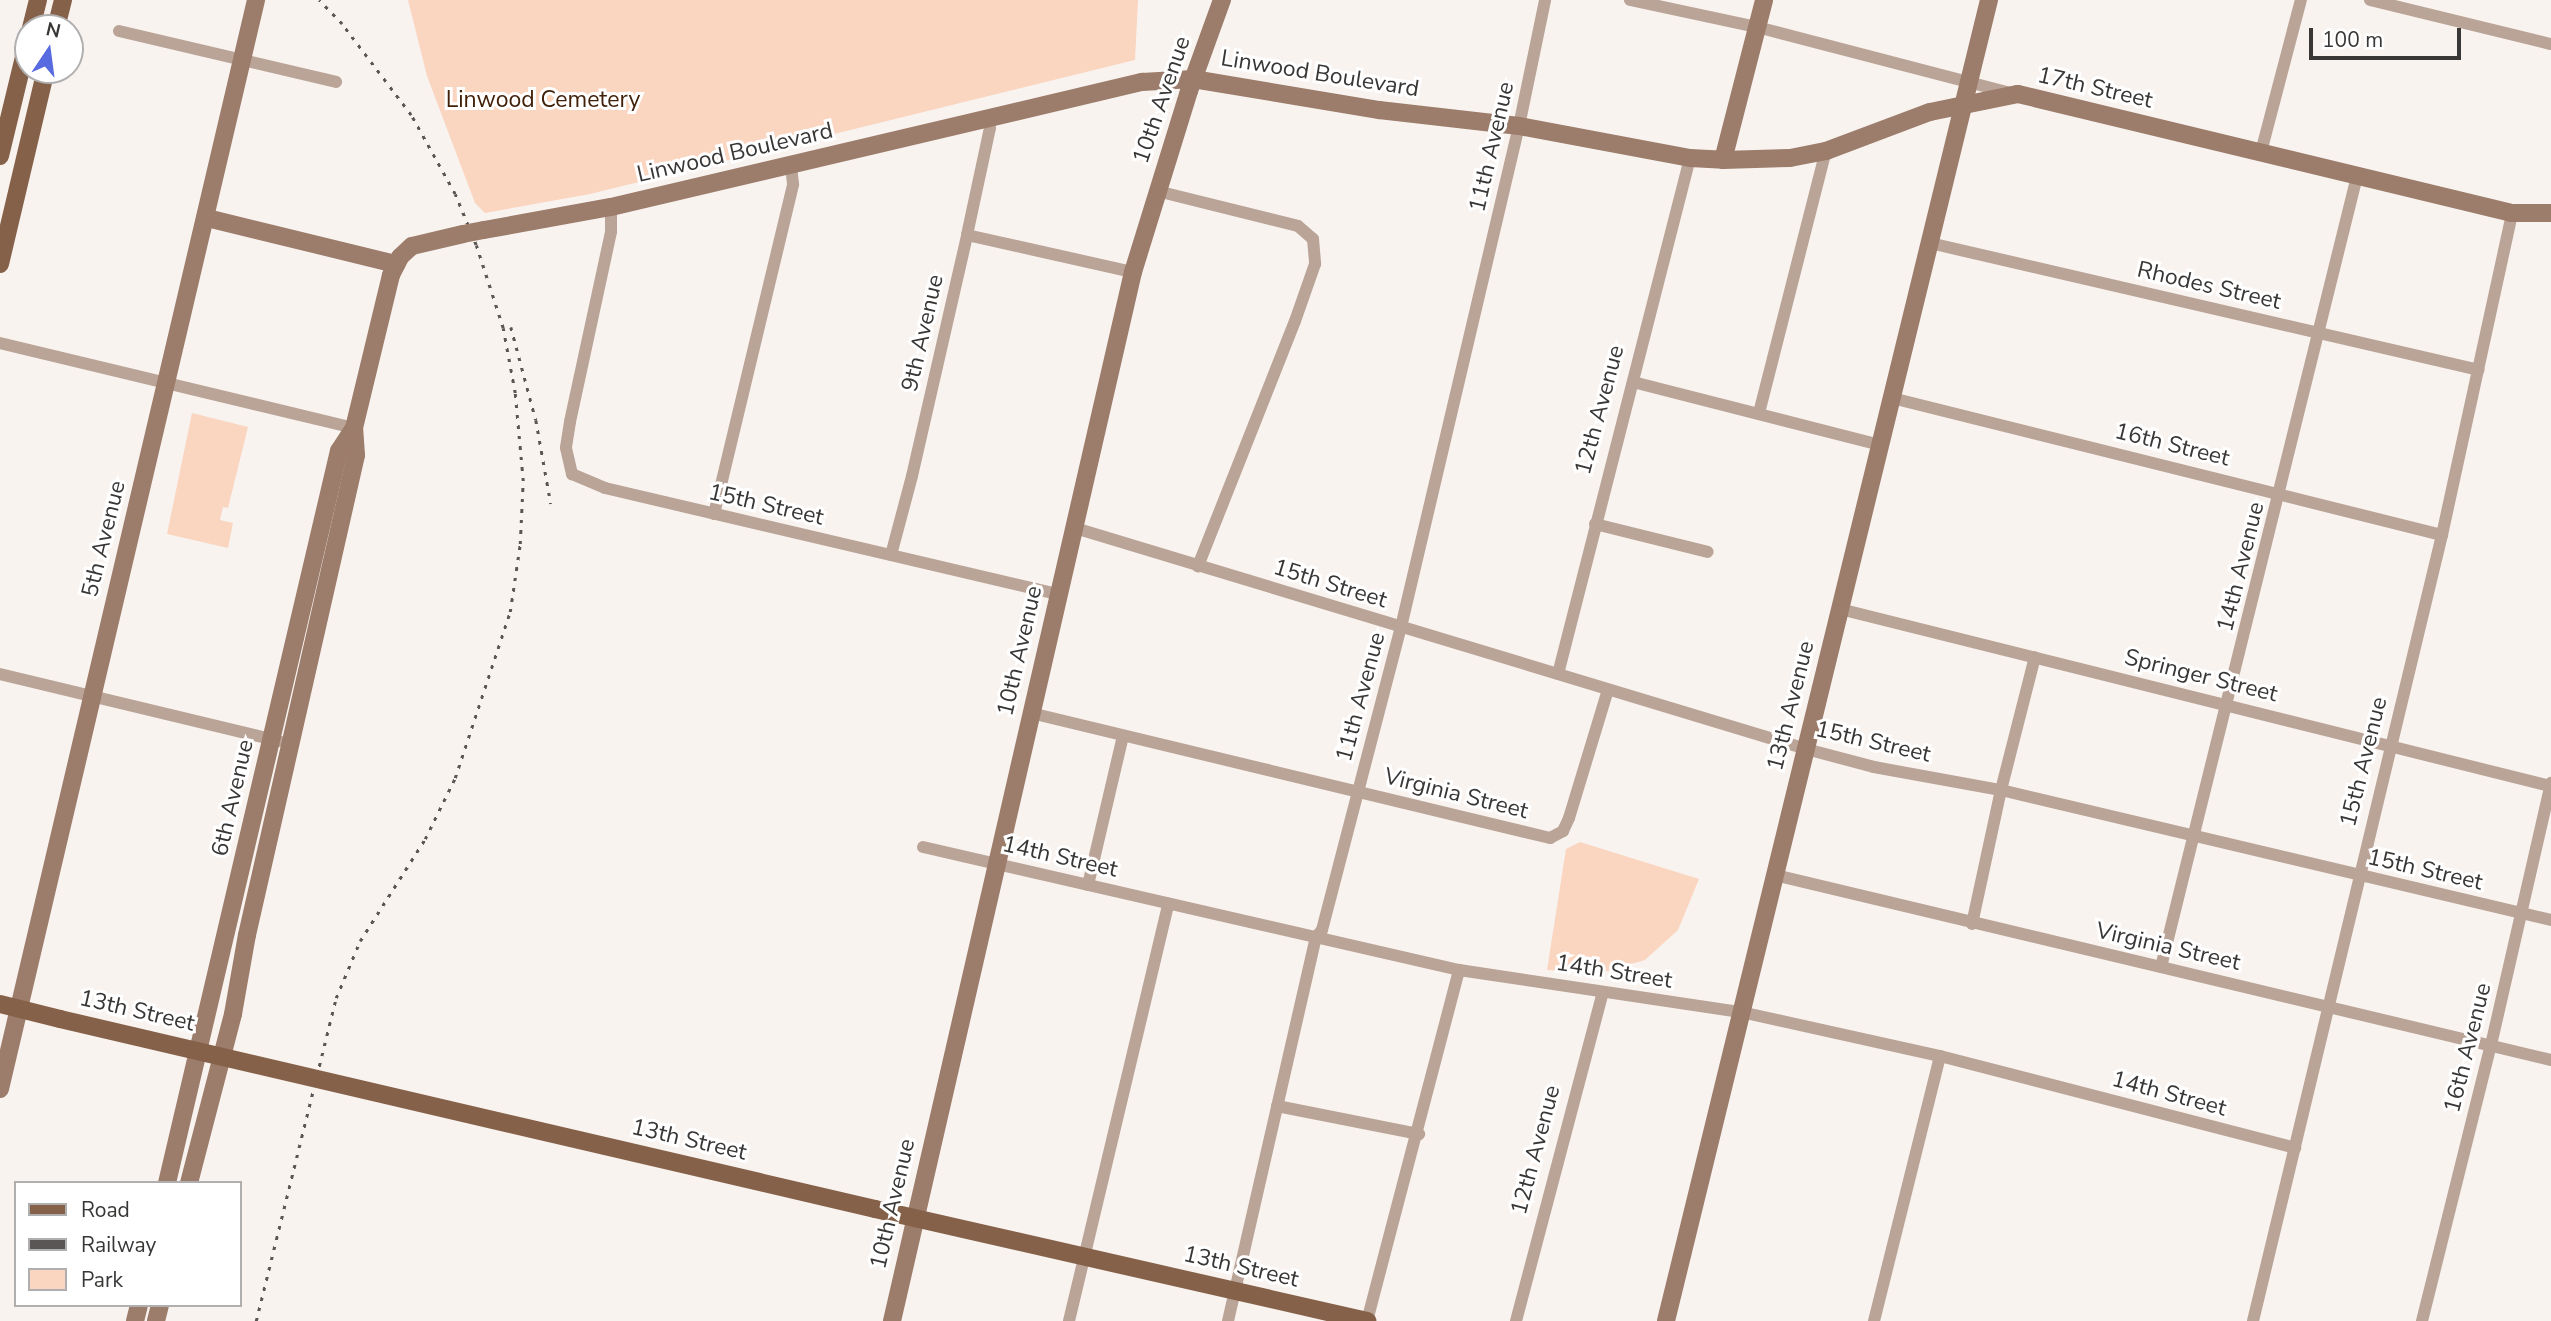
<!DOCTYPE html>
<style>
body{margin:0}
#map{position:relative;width:2551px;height:1321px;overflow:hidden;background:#f9f3f0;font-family:"Nunito Sans",sans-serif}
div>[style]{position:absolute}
.green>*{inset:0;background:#fad5c0}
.street>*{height:12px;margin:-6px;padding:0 6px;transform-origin:6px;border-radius:6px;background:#baa497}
.secondary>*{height:18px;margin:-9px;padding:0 9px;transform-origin:9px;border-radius:9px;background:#9c7c6a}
.primary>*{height:18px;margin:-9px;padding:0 9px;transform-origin:9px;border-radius:9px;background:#866149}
.rail>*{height:2.5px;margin-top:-1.25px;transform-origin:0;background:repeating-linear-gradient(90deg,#595655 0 3.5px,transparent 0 10.5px)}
.secondary-bridge>*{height:18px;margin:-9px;padding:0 9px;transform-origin:9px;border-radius:9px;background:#9c7c6a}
.primary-bridge>*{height:18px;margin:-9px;padding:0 9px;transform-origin:9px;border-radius:9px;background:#866149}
span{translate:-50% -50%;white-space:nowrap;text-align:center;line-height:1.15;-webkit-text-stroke:6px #fff;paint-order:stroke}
.street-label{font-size:23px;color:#393736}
.park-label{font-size:23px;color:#42210a}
.legend{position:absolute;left:14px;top:1181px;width:228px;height:126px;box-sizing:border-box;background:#fff;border:2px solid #b0afaf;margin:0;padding:9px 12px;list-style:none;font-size:21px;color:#393736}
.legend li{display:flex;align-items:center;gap:14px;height:35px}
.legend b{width:35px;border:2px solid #b0afaf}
.north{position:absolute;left:14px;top:14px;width:70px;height:70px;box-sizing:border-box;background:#fff;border:2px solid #b0afaf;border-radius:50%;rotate:13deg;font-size:19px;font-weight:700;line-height:28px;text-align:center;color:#393736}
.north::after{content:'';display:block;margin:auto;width:24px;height:32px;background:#586ae0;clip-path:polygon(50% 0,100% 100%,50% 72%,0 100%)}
.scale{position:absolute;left:2309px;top:28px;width:152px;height:32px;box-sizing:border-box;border:4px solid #393736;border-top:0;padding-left:9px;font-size:21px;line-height:24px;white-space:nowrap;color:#393736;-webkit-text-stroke:5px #fff;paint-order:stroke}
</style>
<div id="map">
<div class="green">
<div style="clip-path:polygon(408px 0,1138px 0,1135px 60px,590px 194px,485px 213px,475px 203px,427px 76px)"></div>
<div style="clip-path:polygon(192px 413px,248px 427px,228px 508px,223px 507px,220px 520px,233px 523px,228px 548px,167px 534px)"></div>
<div style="clip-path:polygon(1580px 842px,1699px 879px,1678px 930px,1645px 960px,1600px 973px,1547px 970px,1566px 849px)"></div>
</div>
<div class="street">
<div style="left:1630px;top:0;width:130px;rotate:12deg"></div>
<div style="left:1757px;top:27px;width:261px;rotate:14.6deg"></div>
<div style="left:2370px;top:0;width:186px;rotate:13.7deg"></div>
<div style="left:119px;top:31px;width:223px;rotate:13.2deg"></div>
<div style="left:2261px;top:152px;width:157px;rotate:-75.3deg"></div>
<div style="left:1157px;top:191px;width:145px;rotate:13.9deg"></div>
<div style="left:1298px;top:226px;width:20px;rotate:41deg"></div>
<div style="left:1313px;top:239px;width:25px;rotate:85deg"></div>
<div style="left:1315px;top:264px;width:60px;rotate:109.3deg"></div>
<div style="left:1295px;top:321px;width:264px;rotate:111.6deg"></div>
<div style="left:611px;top:207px;width:25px;rotate:90deg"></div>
<div style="left:611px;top:232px;width:194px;rotate:102.2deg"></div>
<div style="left:570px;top:422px;width:26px;rotate:99deg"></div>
<div style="left:566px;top:448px;width:27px;rotate:77deg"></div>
<div style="left:572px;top:474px;width:36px;rotate:23deg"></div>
<div style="left:605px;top:488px;width:465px;rotate:13.2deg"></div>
<div style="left:967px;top:235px;width:170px;rotate:12.6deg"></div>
<div style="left:1930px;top:243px;width:563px;rotate:13.03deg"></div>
<div style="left:0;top:343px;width:364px;rotate:13.5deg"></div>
<div style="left:1633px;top:382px;width:255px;rotate:14.3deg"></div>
<div style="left:1892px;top:398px;width:567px;rotate:13.99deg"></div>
<div style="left:1759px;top:413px;width:270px;rotate:-75.7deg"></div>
<div style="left:714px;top:514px;width:339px;rotate:-76.5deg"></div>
<div style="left:793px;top:184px;width:19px;rotate:-96deg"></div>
<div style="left:1595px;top:524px;width:116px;rotate:13.9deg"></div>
<div style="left:1075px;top:528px;width:764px;rotate:16.82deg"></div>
<div style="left:1806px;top:749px;width:70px;rotate:14.8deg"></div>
<div style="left:1874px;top:767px;width:129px;rotate:10.3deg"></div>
<div style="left:2001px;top:790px;width:565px;rotate:13.3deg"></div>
<div style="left:891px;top:555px;width:82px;rotate:-75.1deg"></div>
<div style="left:912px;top:476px;width:247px;rotate:-77.1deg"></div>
<div style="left:967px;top:235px;width:109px;rotate:-77.9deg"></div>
<div style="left:990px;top:128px;width:9px;rotate:-103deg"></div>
<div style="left:1840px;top:609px;width:732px;rotate:14deg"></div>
<div style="left:0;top:674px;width:287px;rotate:13.5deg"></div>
<div style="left:1558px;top:674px;width:533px;rotate:-75.65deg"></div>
<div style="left:1031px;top:713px;width:534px;rotate:13.54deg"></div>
<div style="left:1550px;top:838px;width:15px;rotate:-28deg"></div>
<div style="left:1563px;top:831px;width:14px;rotate:-65deg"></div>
<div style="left:1569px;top:818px;width:134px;rotate:-73.1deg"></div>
<div style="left:923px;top:847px;width:550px;rotate:12.92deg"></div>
<div style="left:1459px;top:970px;width:285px;rotate:8.5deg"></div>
<div style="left:1741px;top:1012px;width:204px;rotate:12.5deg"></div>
<div style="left:1940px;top:1056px;width:367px;rotate:14.5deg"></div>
<div style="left:1775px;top:875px;width:798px;rotate:13.41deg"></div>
<div style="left:1088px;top:885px;width:153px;rotate:-76.8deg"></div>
<div style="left:1972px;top:924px;width:137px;rotate:-77.8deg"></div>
<div style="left:2001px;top:790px;width:137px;rotate:-75.7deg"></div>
<div style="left:2161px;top:967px;width:815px;rotate:-76.08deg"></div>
<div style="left:1277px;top:1106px;width:145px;rotate:11.2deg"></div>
<div style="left:1069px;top:1321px;width:429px;rotate:-76.6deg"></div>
<div style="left:1228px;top:1321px;width:394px;rotate:-77.1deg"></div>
<div style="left:1316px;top:937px;width:9px;rotate:-49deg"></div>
<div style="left:1322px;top:930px;width:313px;rotate:-75.4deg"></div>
<div style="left:1401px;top:627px;width:515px;rotate:-76.75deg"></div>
<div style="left:1519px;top:126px;width:129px;rotate:-78.3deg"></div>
<div style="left:1367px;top:1321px;width:363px;rotate:-75.3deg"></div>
<div style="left:1516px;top:1321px;width:340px;rotate:-75.2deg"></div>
<div style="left:1874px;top:1321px;width:273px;rotate:-76deg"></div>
<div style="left:2253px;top:1321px;width:808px;rotate:-76.48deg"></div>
<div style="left:2442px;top:535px;width:330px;rotate:-77.7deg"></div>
<div style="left:2422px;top:1321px;width:284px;rotate:-76deg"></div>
<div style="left:2491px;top:1045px;width:269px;rotate:-77.1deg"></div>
</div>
<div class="secondary">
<div style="left:1723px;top:160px;width:165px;rotate:-75.6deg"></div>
<div style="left:207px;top:218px;width:195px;rotate:13.7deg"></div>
<div style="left:484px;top:230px;width:129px;rotate:-10.3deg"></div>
<div style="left:611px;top:207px;width:546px;rotate:-13.25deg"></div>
<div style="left:1142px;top:82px;width:51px;rotate:-3.4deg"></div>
<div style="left:1193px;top:79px;width:189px;rotate:9.5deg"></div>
<div style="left:1379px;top:110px;width:141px;rotate:6.5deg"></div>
<div style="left:1519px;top:126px;width:174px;rotate:10.6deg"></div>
<div style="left:1690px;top:158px;width:33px;rotate:3deg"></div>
<div style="left:1723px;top:160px;width:67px;rotate:-1.7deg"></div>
<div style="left:1790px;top:158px;width:37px;rotate:-11deg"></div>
<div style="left:1826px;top:151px;width:111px;rotate:-20.6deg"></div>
<div style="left:1930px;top:112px;width:90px;rotate:-11.6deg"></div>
<div style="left:2018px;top:94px;width:508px;rotate:13.54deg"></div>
<div style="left:2512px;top:213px;width:39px"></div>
<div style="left:0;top:1089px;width:1119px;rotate:-76.77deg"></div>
<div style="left:167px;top:1183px;width:752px;rotate:-76.78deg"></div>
<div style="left:339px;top:451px;width:27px;rotate:-57deg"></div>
<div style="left:189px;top:1183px;width:175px;rotate:-75.4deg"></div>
<div style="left:233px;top:1014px;width:80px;rotate:-80deg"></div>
<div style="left:247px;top:935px;width:492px;rotate:-77.2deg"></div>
<div style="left:356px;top:455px;width:27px;rotate:-94deg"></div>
<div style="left:354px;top:428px;width:157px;rotate:-76.4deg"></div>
<div style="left:391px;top:275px;width:20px;rotate:-63deg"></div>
<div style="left:400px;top:257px;width:16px;rotate:-43deg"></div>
<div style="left:412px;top:246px;width:52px;rotate:-13.2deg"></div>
<div style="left:135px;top:1321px;width:16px;rotate:-76deg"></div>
<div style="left:156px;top:1321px;width:16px;rotate:-76deg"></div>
<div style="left:892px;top:1321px;width:1076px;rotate:-77.06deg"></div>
<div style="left:1133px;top:272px;width:189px;rotate:-72.8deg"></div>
<div style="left:1189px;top:91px;width:97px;rotate:-70.1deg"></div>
<div style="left:1666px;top:1321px;width:1360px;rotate:-76.26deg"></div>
</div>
<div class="primary">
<div style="left:31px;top:28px;width:29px;rotate:-76deg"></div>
<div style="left:56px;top:28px;width:29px;rotate:-76deg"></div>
<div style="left:0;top:156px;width:119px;rotate:-76.4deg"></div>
<div style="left:0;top:264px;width:199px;rotate:-76.7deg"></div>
<div style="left:0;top:1004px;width:62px;rotate:14deg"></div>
<div style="left:875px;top:1209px;width:505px;rotate:12.82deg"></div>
</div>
<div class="rail">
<div style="left:511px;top:327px;width:96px;rotate:75deg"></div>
<div style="left:536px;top:420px;width:85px;rotate:79.9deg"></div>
<div style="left:256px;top:1321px;width:333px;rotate:-76.1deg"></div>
<div style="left:336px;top:998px;width:62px;rotate:-67.2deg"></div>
<div style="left:360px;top:941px;width:121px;rotate:-57.5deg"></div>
<div style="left:425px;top:839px;width:68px;rotate:-63.8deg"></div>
<div style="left:455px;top:778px;width:175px;rotate:-71.7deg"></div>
<div style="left:510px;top:612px;width:69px;rotate:-81.6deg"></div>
<div style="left:520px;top:544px;width:63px;rotate:-87.3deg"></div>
<div style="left:523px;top:481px;width:88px;rotate:-95.2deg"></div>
<div style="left:515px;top:393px;width:66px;rotate:-100.5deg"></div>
<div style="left:503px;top:328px;width:87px;rotate:-108deg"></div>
<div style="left:476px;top:245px;width:55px;rotate:-112.4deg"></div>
<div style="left:455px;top:194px;width:90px;rotate:-119.1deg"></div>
<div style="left:411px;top:115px;width:114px;rotate:-127.2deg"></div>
<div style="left:342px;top:24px;width:33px;rotate:-134deg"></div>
</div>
<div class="secondary-bridge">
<div style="left:463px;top:234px;width:21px;rotate:-11deg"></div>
</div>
<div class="primary-bridge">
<div style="left:60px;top:1019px;width:837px;rotate:13.12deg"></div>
</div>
<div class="street-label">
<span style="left:1320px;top:74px;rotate:9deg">Linwood Boulevard</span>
<span style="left:2095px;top:88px;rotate:13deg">17th Street</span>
<span style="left:1162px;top:100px;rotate:-71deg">10th Avenue</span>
<span style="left:1492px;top:147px;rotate:-77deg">11th Avenue</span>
<span style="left:735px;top:153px;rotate:-13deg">Linwood Boulevard</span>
<span style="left:2209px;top:286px;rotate:13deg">Rhodes Street</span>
<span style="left:923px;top:333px;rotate:-77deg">9th Avenue</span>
<span style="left:1600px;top:410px;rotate:-75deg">12th Avenue</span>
<span style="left:2172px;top:445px;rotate:14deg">16th Street</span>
<span style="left:766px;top:505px;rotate:13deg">15th Street</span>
<span style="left:104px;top:539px;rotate:-76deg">5th Avenue</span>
<span style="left:2241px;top:567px;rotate:-76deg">14th Avenue</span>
<span style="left:1330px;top:584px;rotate:17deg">15th Street</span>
<span style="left:1020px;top:651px;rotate:-77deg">10th Avenue</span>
<span style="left:2201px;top:676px;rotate:14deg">Springer Street</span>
<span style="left:1361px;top:697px;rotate:-75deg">11th Avenue</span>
<span style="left:1791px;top:706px;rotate:-76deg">13th Avenue</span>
<span style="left:1873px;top:742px;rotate:13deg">15th Street</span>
<span style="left:2364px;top:762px;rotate:-76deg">15th Avenue</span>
<span style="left:1456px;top:794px;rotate:14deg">Virginia Street</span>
<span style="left:233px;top:798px;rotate:-77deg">6th Avenue</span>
<span style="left:1060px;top:857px;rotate:13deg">14th Street</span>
<span style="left:2425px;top:870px;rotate:13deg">15th Street</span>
<span style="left:2168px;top:947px;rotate:13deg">Virginia Street</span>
<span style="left:1614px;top:972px;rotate:9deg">14th Street</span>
<span style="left:137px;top:1011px;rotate:13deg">13th Street</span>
<span style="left:2468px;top:1048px;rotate:-76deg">16th Avenue</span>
<span style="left:2169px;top:1094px;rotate:15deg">14th Street</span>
<span style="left:689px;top:1140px;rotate:13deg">13th Street</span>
<span style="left:1536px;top:1150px;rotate:-75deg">12th Avenue</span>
<span style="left:893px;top:1204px;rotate:-77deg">10th Avenue</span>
<span style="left:1241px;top:1267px;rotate:13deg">13th Street</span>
</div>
<div class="park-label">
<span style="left:543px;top:100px">Linwood Cemetery</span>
</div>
<ul class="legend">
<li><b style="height:9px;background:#866149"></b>Road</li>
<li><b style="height:9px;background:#595655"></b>Railway</li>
<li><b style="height:19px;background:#fad5c0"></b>Park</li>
</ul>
<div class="north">N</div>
<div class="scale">100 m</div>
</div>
